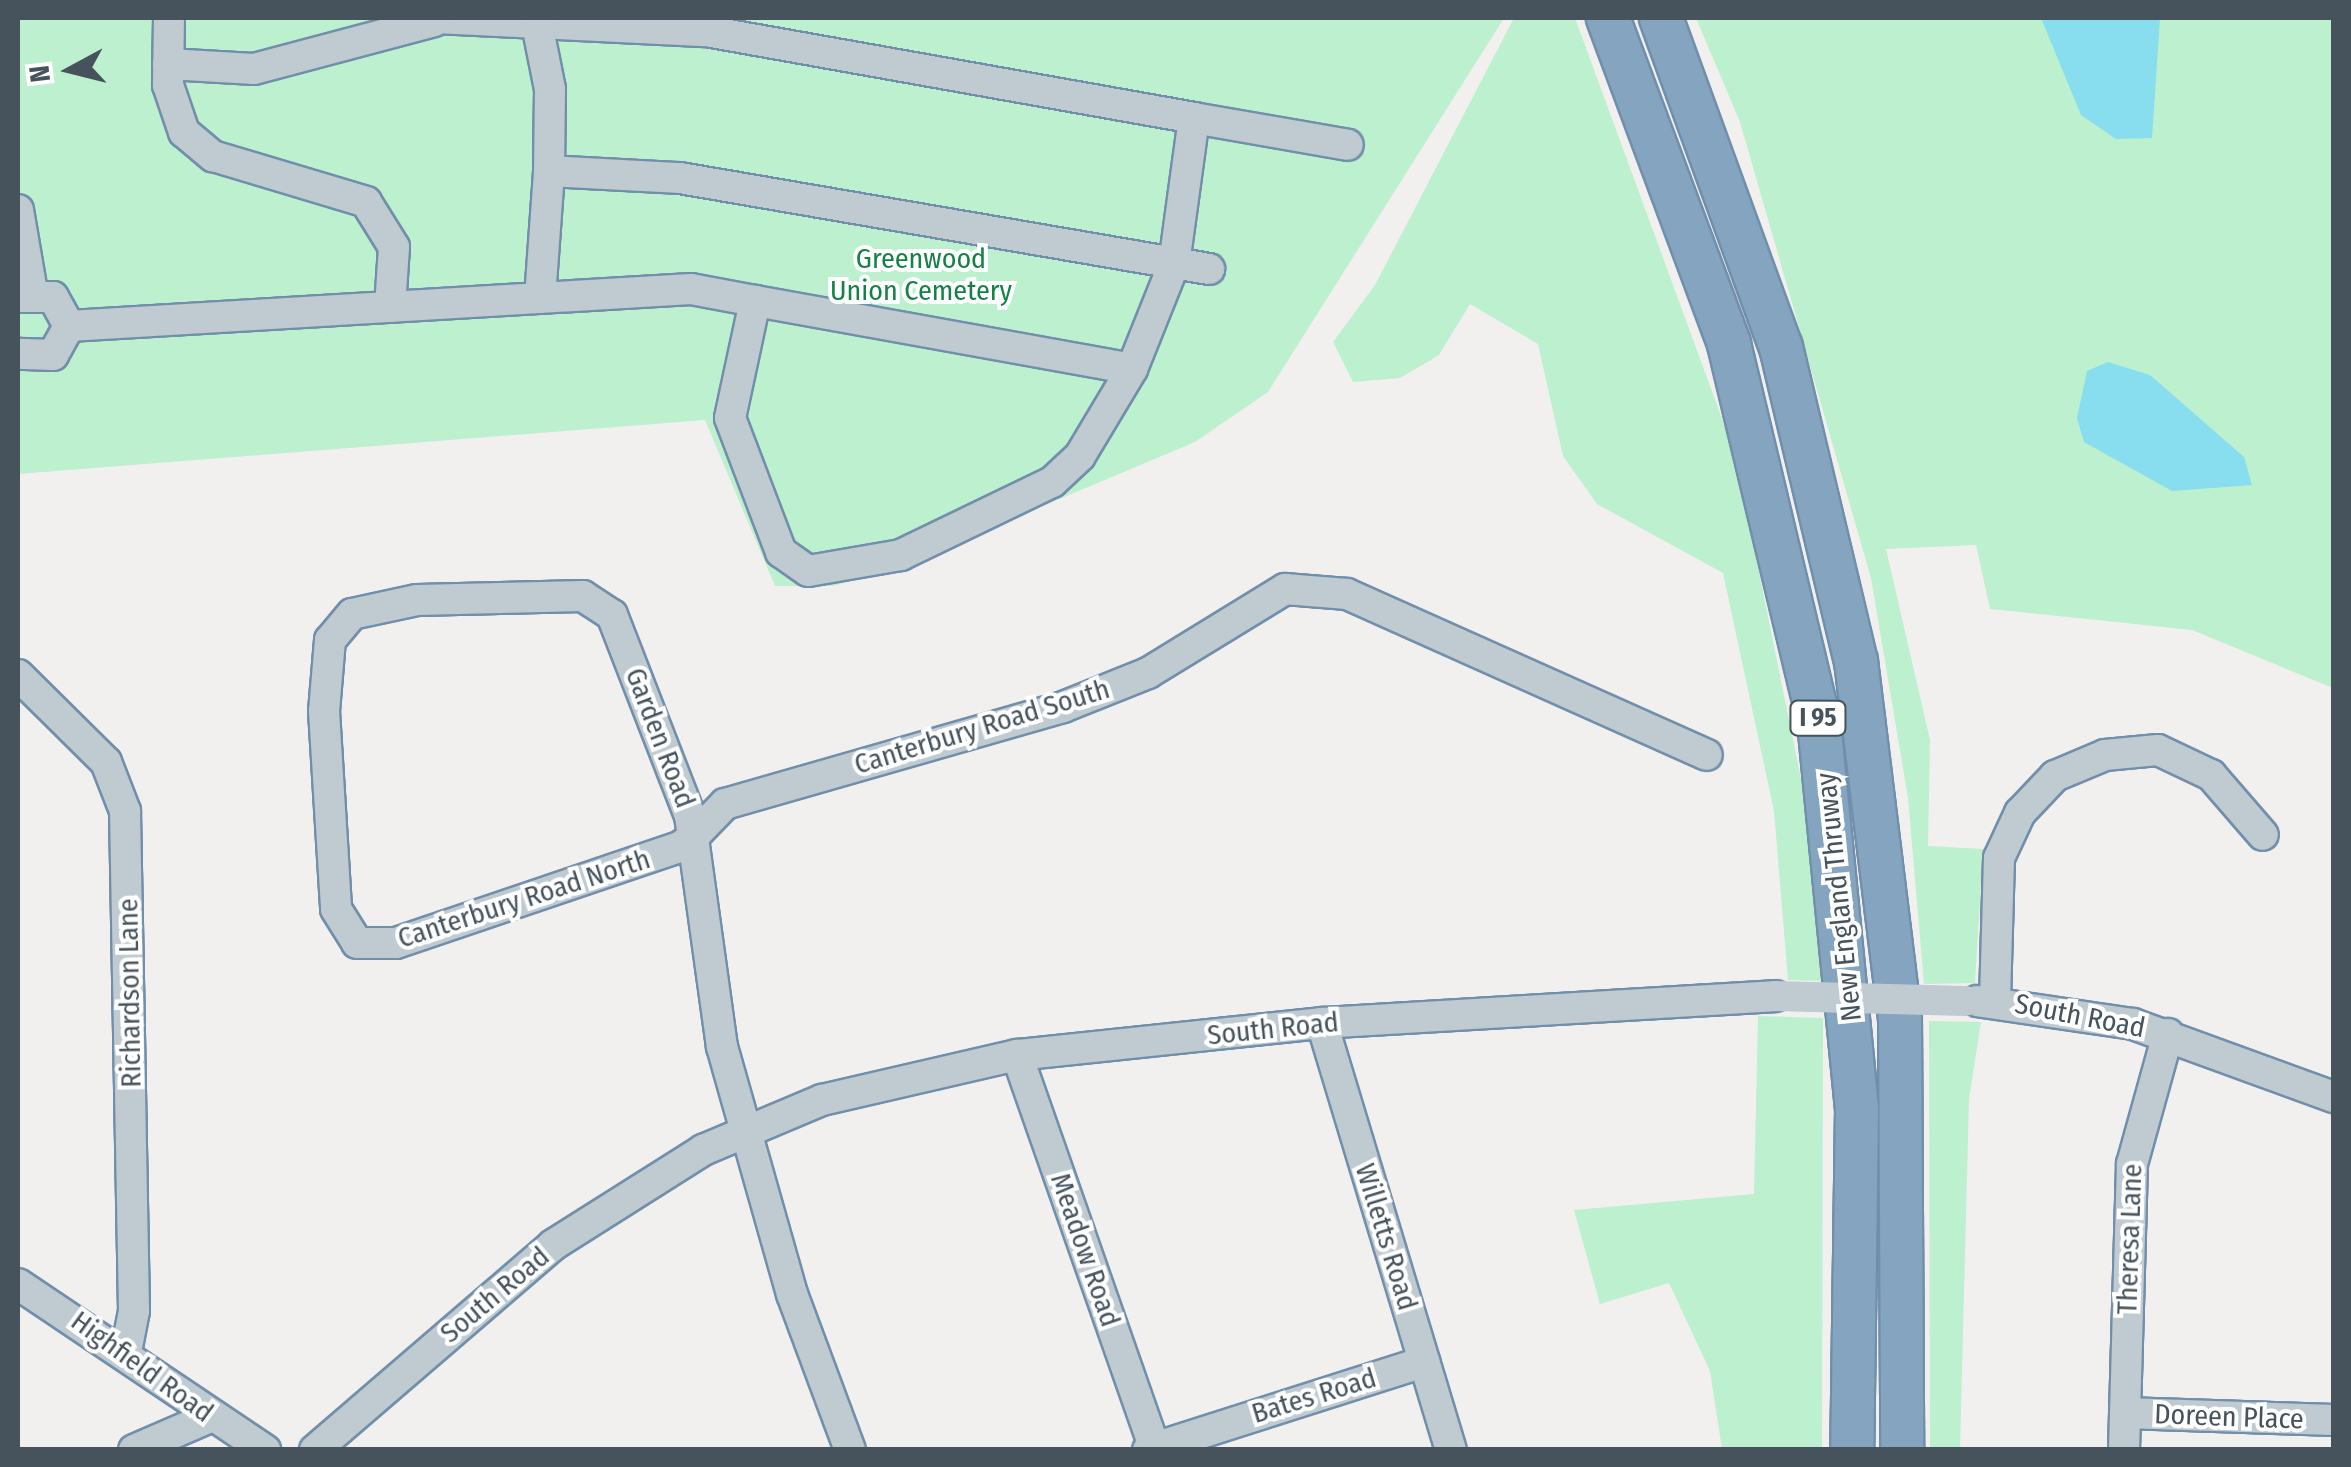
<!DOCTYPE html>
<style>
body{margin:0}
#map{position:relative;width:2351px;height:1467px;overflow:hidden;background:#f2efef;font-family:"Fira Sans Condensed",sans-serif}
div>[style]{position:absolute}
.green>*{inset:0;background:#bcf0ce}
.water>*{inset:0;background:#8de}
.roads{filter:drop-shadow(2px 0 #718fab) drop-shadow(-2px 0 #718fab) drop-shadow(0 2px #718fab) drop-shadow(0 -2px #718fab)}
.minor>*{height:30px;margin:-15px;padding:0 15px;transform-origin:15px;border-radius:15px;background:#bfcad1}
.highway>*{height:42px;margin:-21px;padding:0 21px;transform-origin:21px;border-radius:21px;background:#85a4bf}
.minor-bridge>*{height:30px;margin:-15px;padding:0 15px;transform-origin:15px;border-radius:15px;background:#bfcad1}
span{translate:-50% -50%;white-space:nowrap;text-align:center;line-height:1.15;-webkit-text-stroke:8px #fff;paint-order:stroke}
.shield-label span{padding:2px 8px;background:#fff;border:2px solid;border-radius:8px;-webkit-text-stroke-width:0}
.shield-label{font-size:25px;color:#46535d;font-weight:700}
.park-label{font-size:28px;color:#148147}
.street-label{font-size:28px;color:#46535d}
.frame{position:absolute;inset:0;border:20px solid #46535d;pointer-events:none}
.north{position:absolute;left:20px;top:20px;width:100px;height:100px;-webkit-text-stroke:8px #fff;paint-order:stroke;rotate:263deg;font-size:28px;font-weight:700;line-height:40px;text-align:center;color:#46535d}
.north::after{content:'';display:block;margin:auto;width:35px;height:45px;background:#46535d;clip-path:polygon(50% 0,100% 100%,50% 72%,0 100%)}
</style>
<div id="map">
<div class="green">
<div style="clip-path:polygon(18px 18px,1504px 18px,1268px 392px,1195px 442px,893px 569px,833px 586px,775px 586px,705px 420px,18px 474px)"></div>
<div style="clip-path:polygon(1514px 18px,1575px 18px,1735px 454px,1804px 794px,1824px 981px,1788px 980px,1774px 811px,1723px 573px,1597px 504px,1563px 456px,1538px 344px,1470px 304px,1439px 355px,1400px 378px,1353px 382px,1333px 342px,1375px 285px)"></div>
<div style="clip-path:polygon(1696px 18px,2333px 18px,2333px 688px,2192px 630px,1990px 609px,1976px 545px,1886px 549px,1930px 740px,1928px 846px,1983px 849px,1975px 983px,1924px 984px,1908px 798px,1871px 578px,1740px 122px)"></div>
<div style="clip-path:polygon(1758px 1016px,1823px 1018px,1822px 1449px,1722px 1449px,1710px 1371px,1669px 1283px,1600px 1304px,1574px 1210px,1754px 1194px)"></div>
<div style="clip-path:polygon(1929px 1021px,1981px 1022px,1969px 1099px,1960px 1449px,1930px 1449px)"></div>
</div>
<div class="water">
<div style="clip-path:polygon(2041px 18px,2160px 18px,2152px 138px,2116px 139px,2081px 115px)"></div>
<div style="clip-path:polygon(2108px 362px,2150px 375px,2244px 457px,2252px 485px,2172px 491px,2084px 442px,2077px 418px,2087px 371px)"></div>
</div>
<div class="roads">
<div class="minor">
<div style="left:169px;top:18px;width:67px;rotate:90.9deg"></div>
<div style="left:168px;top:85px;width:50px;rotate:71.2deg"></div>
<div style="left:184px;top:132px;width:38px;rotate:40deg"></div>
<div style="left:213px;top:156px;width:160px;rotate:16.7deg"></div>
<div style="left:366px;top:202px;width:53px;rotate:58.1deg"></div>
<div style="left:394px;top:247px;width:60px;rotate:93.8deg"></div>
<div style="left:436px;top:18px;width:270px;rotate:2.8deg"></div>
<div style="left:706px;top:31px;width:496px;rotate:10.1deg"></div>
<div style="left:1194px;top:118px;width:147px;rotate:97.8deg"></div>
<div style="left:1174px;top:264px;width:113px;rotate:111.8deg"></div>
<div style="left:537px;top:24px;width:66px;rotate:78.7deg"></div>
<div style="left:550px;top:89px;width:82px;rotate:90.7deg"></div>
<div style="left:168px;top:64px;width:86px;rotate:3.3deg"></div>
<div style="left:254px;top:69px;width:186px;rotate:-14.9deg"></div>
<div style="left:1194px;top:118px;width:156px;rotate:9.9deg"></div>
<div style="left:18px;top:210px;width:83px;rotate:80.3deg"></div>
<div style="left:18px;top:297px;width:35px"></div>
<div style="left:53px;top:297px;width:33px;rotate:61deg"></div>
<div style="left:69px;top:326px;width:33px;rotate:119deg"></div>
<div style="left:53px;top:355px;width:35px;rotate:-178deg"></div>
<div style="left:540px;top:298px;width:127px;rotate:-85.9deg"></div>
<div style="left:549px;top:171px;width:131px;rotate:3.1deg"></div>
<div style="left:680px;top:178px;width:537px;rotate:9.76deg"></div>
<div style="left:69px;top:326px;width:623px;rotate:-3.4deg"></div>
<div style="left:691px;top:289px;width:65px;rotate:10.6deg"></div>
<div style="left:755px;top:301px;width:383px;rotate:10.2deg"></div>
<div style="left:1132px;top:369px;width:101px;rotate:120.9deg"></div>
<div style="left:1080px;top:456px;width:38px;rotate:137deg"></div>
<div style="left:1052px;top:482px;width:168px;rotate:154.2deg"></div>
<div style="left:901px;top:555px;width:94px;rotate:170.2deg"></div>
<div style="left:808px;top:571px;width:33px;rotate:-145deg"></div>
<div style="left:781px;top:552px;width:143px;rotate:-110.8deg"></div>
<div style="left:730px;top:418px;width:120px;rotate:-77.9deg"></div>
<div style="left:18px;top:675px;width:124px;rotate:44.7deg"></div>
<div style="left:106px;top:762px;width:53px;rotate:68.8deg"></div>
<div style="left:125px;top:811px;width:500px;rotate:88.97deg"></div>
<div style="left:134px;top:1311px;width:42px;rotate:101deg"></div>
<div style="left:1977px;top:1001px;width:158px;rotate:8.4deg"></div>
<div style="left:2133px;top:1024px;width:214px;rotate:20deg"></div>
<div style="left:1995px;top:1001px;width:143px;rotate:-88.4deg"></div>
<div style="left:1999px;top:858px;width:50px;rotate:-65deg"></div>
<div style="left:2020px;top:813px;width:51px;rotate:-46.6deg"></div>
<div style="left:2055px;top:776px;width:54px;rotate:-22.8deg"></div>
<div style="left:2105px;top:755px;width:53px;rotate:-5.4deg"></div>
<div style="left:2158px;top:750px;width:59px;rotate:25.3deg"></div>
<div style="left:2211px;top:775px;width:79px;rotate:49.1deg"></div>
<div style="left:1322px;top:1023px;width:446px;rotate:73.2deg"></div>
<div style="left:1017px;top:1055px;width:414px;rotate:70.7deg"></div>
<div style="left:18px;top:1284px;width:298px;rotate:33.9deg"></div>
<div style="left:2125px;top:1413px;width:209px;rotate:1.9deg"></div>
<div style="left:134px;top:1450px;width:83px;rotate:-23.5deg"></div>
<div style="left:315px;top:1450px;width:314px;rotate:-40.7deg"></div>
<div style="left:553px;top:1245px;width:178px;rotate:-32.3deg"></div>
<div style="left:703px;top:1150px;width:129px;rotate:-22.8deg"></div>
<div style="left:822px;top:1100px;width:200px;rotate:-13deg"></div>
<div style="left:1017px;top:1055px;width:307px;rotate:-6deg"></div>
<div style="left:1322px;top:1023px;width:454px;rotate:-3.4deg"></div>
<div style="left:850px;top:1450px;width:166px;rotate:-110.4deg"></div>
<div style="left:792px;top:1294px;width:257px;rotate:-105.8deg"></div>
<div style="left:722px;top:1047px;width:212px;rotate:-97.9deg"></div>
<div style="left:693px;top:837px;width:21px;rotate:-98deg"></div>
<div style="left:690px;top:816px;width:216px;rotate:-111.2deg"></div>
<div style="left:612px;top:615px;width:35px;rotate:-147deg"></div>
<div style="left:583px;top:596px;width:166px;rotate:178.6deg"></div>
<div style="left:417px;top:600px;width:66px;rotate:167.8deg"></div>
<div style="left:352px;top:614px;width:34px;rotate:130deg"></div>
<div style="left:330px;top:640px;width:71px;rotate:94.8deg"></div>
<div style="left:324px;top:711px;width:198px;rotate:86.5deg"></div>
<div style="left:336px;top:909px;width:40px;rotate:58deg"></div>
<div style="left:357px;top:943px;width:39px"></div>
<div style="left:396px;top:943px;width:300px;rotate:-18.7deg"></div>
<div style="left:680px;top:847px;width:16px;rotate:-38deg"></div>
<div style="left:693px;top:837px;width:46px;rotate:-45.9deg"></div>
<div style="left:725px;top:804px;width:352px;rotate:-16deg"></div>
<div style="left:1063px;top:707px;width:92px;rotate:-21.8deg"></div>
<div style="left:1148px;top:673px;width:161px;rotate:-31.5deg"></div>
<div style="left:1285px;top:589px;width:62px;rotate:4.6deg"></div>
<div style="left:1347px;top:594px;width:394px;rotate:24.1deg"></div>
<div style="left:1148px;top:1450px;width:290px;rotate:-17.7deg"></div>
<div style="left:2124px;top:1450px;width:286px;rotate:-88.4deg"></div>
<div style="left:2132px;top:1164px;width:135px;rotate:-74.5deg"></div>
</div>
<div class="highway">
<div style="left:1608px;top:18px;width:348px;rotate:69.6deg"></div>
<div style="left:1729px;top:344px;width:389px;rotate:76.6deg"></div>
<div style="left:1819px;top:722px;width:389px;rotate:84.4deg"></div>
<div style="left:1857px;top:1109px;width:341px;rotate:90.8deg"></div>
<div style="left:1661px;top:18px;width:350px;rotate:70deg"></div>
<div style="left:1781px;top:347px;width:323px;rotate:76.6deg"></div>
<div style="left:1856px;top:661px;width:359px;rotate:83deg"></div>
<div style="left:1900px;top:1017px;width:433px;rotate:89.7deg"></div>
</div>
</div>
<div class="minor-bridge">
<div style="left:1775px;top:996px;width:190px;rotate:1.5deg"></div>
</div>
<div class="shield-label">
<span style="left:1818px;top:718px">I 95</span>
</div>
<div class="park-label">
<span style="left:921px;top:275px">Greenwood<br>Union Cemetery</span>
</div>
<div class="street-label">
<span style="left:982px;top:727px;rotate:-17deg">Canterbury Road South</span>
<span style="left:660px;top:738px;rotate:69deg">Garden Road</span>
<span style="left:1839px;top:897px;rotate:-96deg">New England Thruway</span>
<span style="left:524px;top:899px;rotate:-18deg">Canterbury Road North</span>
<span style="left:130px;top:993px;rotate:-91deg">Richardson Lane</span>
<span style="left:2080px;top:1016px;rotate:11deg">South Road</span>
<span style="left:1273px;top:1029px;rotate:-6deg">South Road</span>
<span style="left:1386px;top:1237px;rotate:73deg">Willetts Road</span>
<span style="left:2130px;top:1239px;rotate:-88deg">Theresa Lane</span>
<span style="left:1085px;top:1250px;rotate:71deg">Meadow Road</span>
<span style="left:495px;top:1295px;rotate:-40deg">South Road</span>
<span style="left:142px;top:1367px;rotate:36deg">Highfield Road</span>
<span style="left:1314px;top:1396px;rotate:-17deg">Bates Road</span>
<span style="left:2229px;top:1417px;rotate:2deg">Doreen Place</span>
</div>
<div class="frame"></div>
<div class="north">N</div>
</div>
